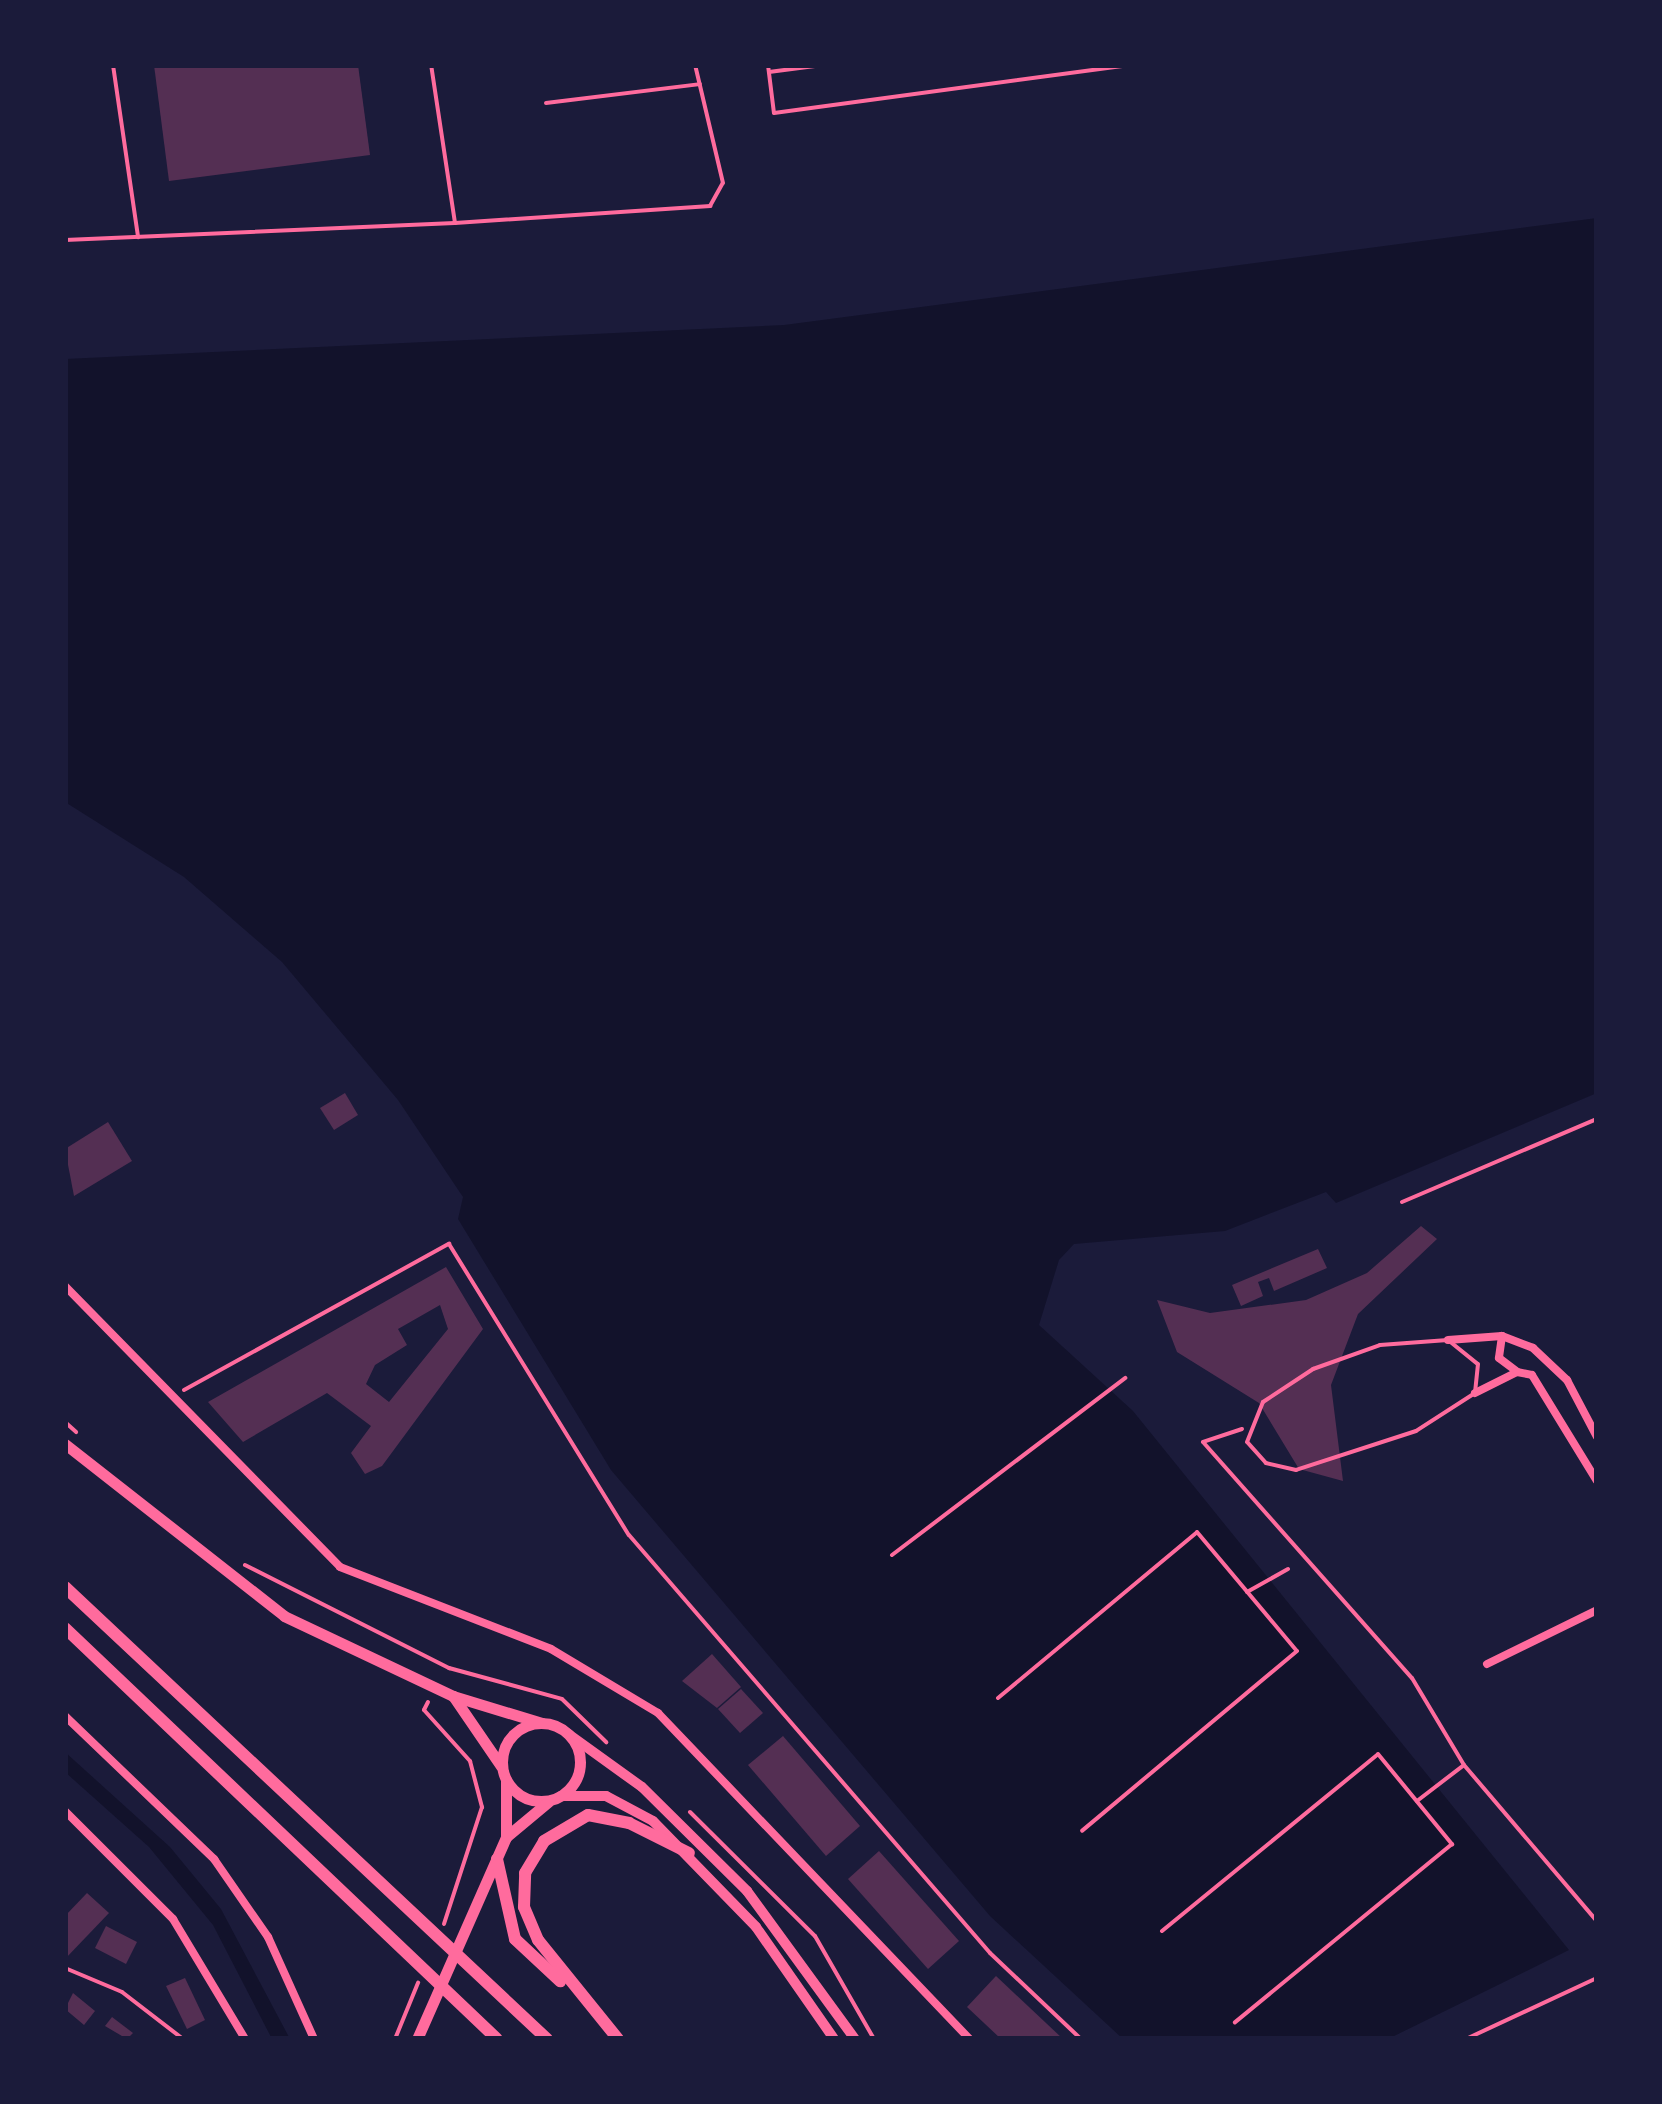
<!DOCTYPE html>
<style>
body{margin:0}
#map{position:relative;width:1662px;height:2104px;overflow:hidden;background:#1b1b3a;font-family:"Public Sans",sans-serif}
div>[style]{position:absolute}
.water>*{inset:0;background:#12122b}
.building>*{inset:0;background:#542f53}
.path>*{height:4px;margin:-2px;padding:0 2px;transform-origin:2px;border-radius:2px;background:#ff6b9d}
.service>*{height:4px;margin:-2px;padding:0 2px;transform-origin:2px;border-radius:2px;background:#ff6b9d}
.minor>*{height:8px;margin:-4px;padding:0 4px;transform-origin:4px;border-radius:4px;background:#ff6b9d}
.tertiary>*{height:10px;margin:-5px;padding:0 5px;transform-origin:5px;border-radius:5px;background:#ff6b9d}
.secondary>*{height:11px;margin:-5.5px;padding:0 5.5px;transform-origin:5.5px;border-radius:5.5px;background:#ff6b9d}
.secondary>.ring{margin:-5.5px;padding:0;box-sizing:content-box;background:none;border:11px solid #ff6b9d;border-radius:50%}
.trunk>*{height:12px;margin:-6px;padding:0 6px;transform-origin:6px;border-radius:6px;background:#ff6b9d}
span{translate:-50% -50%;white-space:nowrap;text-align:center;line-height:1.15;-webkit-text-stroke:10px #1b1b3a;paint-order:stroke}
.frame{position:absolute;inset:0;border:68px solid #1b1b3a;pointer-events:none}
</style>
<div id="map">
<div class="water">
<div style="clip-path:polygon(1597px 218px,1597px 1093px,1336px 1203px,1326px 1192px,1225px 1231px,1074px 1244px,1059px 1260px,1039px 1325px,1133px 1411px,1569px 1950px,1388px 2039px,1123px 2039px,990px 1916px,611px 1470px,458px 1219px,463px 1197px,398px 1100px,282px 962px,184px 877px,65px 802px,65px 359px,784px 325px)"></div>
<div style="clip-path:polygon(65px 1752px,170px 1847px,221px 1909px,290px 2039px,272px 2039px,213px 1925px,149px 1847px,65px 1772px)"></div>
</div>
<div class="building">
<div style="clip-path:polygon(154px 65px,358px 65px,370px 155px,169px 181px)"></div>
<div style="clip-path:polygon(345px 1093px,358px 1115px,334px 1130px,320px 1108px)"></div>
<div style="clip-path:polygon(108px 1122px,132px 1161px,74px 1196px,65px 1149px)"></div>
<div style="clip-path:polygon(1421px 1226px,1437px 1239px,1358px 1314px,1331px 1385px,1343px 1481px,1299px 1469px,1259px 1403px,1177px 1352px,1157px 1300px,1210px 1313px,1306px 1300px,1367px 1273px)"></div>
<div style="clip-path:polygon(1318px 1249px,1327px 1268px,1274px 1291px,1269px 1278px,1258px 1282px,1263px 1296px,1241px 1306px,1232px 1285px)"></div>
<div style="clip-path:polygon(evenodd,446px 1267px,483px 1329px,382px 1466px,365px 1474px,351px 1453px,371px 1426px,327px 1393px,243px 1442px,208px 1402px,446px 1267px,440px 1305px,448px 1329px,389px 1402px,366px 1384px,375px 1365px,407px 1345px,398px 1329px,440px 1305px)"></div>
<div style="clip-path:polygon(712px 1654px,741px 1687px,717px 1708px,682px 1681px)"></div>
<div style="clip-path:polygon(741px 1689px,763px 1713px,740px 1733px,718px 1709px)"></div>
<div style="clip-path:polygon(783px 1736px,860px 1826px,826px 1856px,748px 1765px)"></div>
<div style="clip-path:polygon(879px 1851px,959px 1941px,928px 1969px,848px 1879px)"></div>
<div style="clip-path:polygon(87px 1893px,109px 1913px,65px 1959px,65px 1916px)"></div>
<div style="clip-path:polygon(106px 1926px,137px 1942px,126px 1964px,95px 1948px)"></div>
<div style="clip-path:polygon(996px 1976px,1063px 2039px,1001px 2039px,967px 2007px)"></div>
<div style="clip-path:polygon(185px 1978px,205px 2020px,187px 2029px,166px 1986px)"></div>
<div style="clip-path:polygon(73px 1993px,95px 2011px,84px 2025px,65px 2009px)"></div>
<div style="clip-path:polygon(112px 2017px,133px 2033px,127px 2039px,105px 2026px)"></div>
</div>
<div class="path">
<div style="left:184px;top:1390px;width:303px;rotate:-28.9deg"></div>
<div style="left:449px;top:1244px;width:342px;rotate:58.3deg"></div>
<div style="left:629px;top:1535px;width:552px;rotate:49.18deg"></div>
<div style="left:990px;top:1953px;width:125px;rotate:43.4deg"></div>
<div style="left:65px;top:1422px;width:15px;rotate:42deg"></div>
<div style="left:1242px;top:1429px;width:41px;rotate:161.6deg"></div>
<div style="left:1203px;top:1442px;width:315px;rotate:48.5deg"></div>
<div style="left:1412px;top:1678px;width:101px;rotate:59.1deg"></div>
<div style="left:1464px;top:1765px;width:205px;rotate:49.6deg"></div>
<div style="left:892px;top:1555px;width:293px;rotate:-37.2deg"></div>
<div style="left:245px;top:1565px;width:229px;rotate:26.8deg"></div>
<div style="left:449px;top:1668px;width:117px;rotate:15.3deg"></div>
<div style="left:562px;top:1699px;width:62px;rotate:44.3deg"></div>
<div style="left:1247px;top:1592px;width:47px;rotate:-29.3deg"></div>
<div style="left:998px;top:1698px;width:259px;rotate:-39.8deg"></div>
<div style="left:1197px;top:1532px;width:155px;rotate:50deg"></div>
<div style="left:1297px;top:1651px;width:280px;rotate:140.1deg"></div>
<div style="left:428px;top:1702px;width:9px;rotate:117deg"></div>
<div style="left:424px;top:1710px;width:69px;rotate:48deg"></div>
<div style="left:470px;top:1761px;width:48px;rotate:75.4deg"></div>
<div style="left:482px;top:1807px;width:123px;rotate:108deg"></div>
<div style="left:1417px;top:1801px;width:59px;rotate:-37.5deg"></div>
<div style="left:690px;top:1812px;width:176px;rotate:44.8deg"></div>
<div style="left:815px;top:1936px;width:119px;rotate:60.2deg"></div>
<div style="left:1162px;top:1931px;width:279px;rotate:-39.3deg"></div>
<div style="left:1378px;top:1754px;width:117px;rotate:50.6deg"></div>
<div style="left:1452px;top:1844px;width:281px;rotate:140.6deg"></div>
<div style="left:395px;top:2039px;width:61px;rotate:-67.7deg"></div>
<div style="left:1466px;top:2039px;width:145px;rotate:-25deg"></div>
</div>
<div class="service">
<div style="left:113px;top:65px;width:174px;rotate:81.7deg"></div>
<div style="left:768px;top:65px;width:48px;rotate:82.9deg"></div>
<div style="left:774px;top:113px;width:359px;rotate:-7.7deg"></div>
<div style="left:769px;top:72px;width:54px;rotate:-7.4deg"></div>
<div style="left:546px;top:103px;width:155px;rotate:-7deg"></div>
<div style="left:455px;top:223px;width:256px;rotate:-3.8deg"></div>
<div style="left:710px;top:206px;width:26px;rotate:-61deg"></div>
<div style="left:723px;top:183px;width:121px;rotate:-103.3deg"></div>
<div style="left:65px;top:240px;width:390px;rotate:-2.5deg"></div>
<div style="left:455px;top:223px;width:160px;rotate:-98.6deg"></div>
<div style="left:1402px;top:1202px;width:212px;rotate:-23.1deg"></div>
<div style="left:1448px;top:1340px;width:38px;rotate:39deg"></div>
<div style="left:1478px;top:1364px;width:29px;rotate:96deg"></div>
<div style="left:1475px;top:1393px;width:70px;rotate:147.2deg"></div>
<div style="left:1416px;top:1431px;width:126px;rotate:162deg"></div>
<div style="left:1296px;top:1470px;width:31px;rotate:-167deg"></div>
<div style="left:1266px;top:1463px;width:28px;rotate:-132deg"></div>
<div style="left:1247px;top:1442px;width:43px;rotate:-68.2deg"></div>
<div style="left:1263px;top:1402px;width:60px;rotate:-33.4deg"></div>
<div style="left:1313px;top:1369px;width:71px;rotate:-19.7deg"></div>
<div style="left:1380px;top:1345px;width:68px;rotate:-4.2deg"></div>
<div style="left:65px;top:1968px;width:62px;rotate:22.8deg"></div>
<div style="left:122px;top:1992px;width:77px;rotate:37.6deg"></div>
</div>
<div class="minor">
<div style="left:65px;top:1286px;width:393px;rotate:45.6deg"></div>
<div style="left:340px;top:1567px;width:226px;rotate:21.2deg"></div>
<div style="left:551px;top:1649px;width:125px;rotate:30.9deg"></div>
<div style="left:658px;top:1713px;width:451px;rotate:46.3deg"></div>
<div style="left:1502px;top:1336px;width:22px;rotate:98deg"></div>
<div style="left:1499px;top:1358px;width:21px;rotate:37deg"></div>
<div style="left:1448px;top:1340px;width:54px;rotate:-4.2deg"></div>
<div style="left:1502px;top:1336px;width:33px;rotate:21deg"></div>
<div style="left:1533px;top:1348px;width:47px;rotate:43.3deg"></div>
<div style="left:1567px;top:1380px;width:64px;rotate:62.2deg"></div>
<div style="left:1475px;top:1393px;width:47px;rotate:-26.6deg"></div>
<div style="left:1517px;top:1372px;width:15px;rotate:11deg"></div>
<div style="left:1532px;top:1375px;width:124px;rotate:58.5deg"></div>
<div style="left:1487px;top:1664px;width:123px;rotate:-26.1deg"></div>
<div style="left:65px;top:1716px;width:207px;rotate:43.8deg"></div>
<div style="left:214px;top:1859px;width:95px;rotate:55.3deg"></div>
<div style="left:268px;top:1937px;width:112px;rotate:65.7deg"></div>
<div style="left:65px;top:1811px;width:153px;rotate:45deg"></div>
<div style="left:173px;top:1919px;width:140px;rotate:59deg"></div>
</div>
<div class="tertiary">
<div style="left:567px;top:1733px;width:92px;rotate:35.8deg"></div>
<div style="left:642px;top:1787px;width:148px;rotate:44.7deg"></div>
<div style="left:747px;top:1891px;width:183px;rotate:53.9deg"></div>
<div style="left:561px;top:1796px;width:45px"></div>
<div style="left:606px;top:1796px;width:53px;rotate:28deg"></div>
<div style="left:653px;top:1821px;width:148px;rotate:45.8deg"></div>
<div style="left:756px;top:1927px;width:136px;rotate:55.1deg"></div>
</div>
<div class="secondary">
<div style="left:65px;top:1444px;width:278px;rotate:38.1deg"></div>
<div style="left:284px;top:1616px;width:187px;rotate:25.3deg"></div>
<div style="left:453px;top:1696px;width:93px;rotate:16.9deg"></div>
<div style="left:453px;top:1696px;width:85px;rotate:55.6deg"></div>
<div class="ring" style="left:502px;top:1723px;width:67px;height:67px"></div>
<div style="left:506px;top:1837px;width:55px;rotate:-39.8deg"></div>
<div style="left:417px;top:2039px;width:221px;rotate:-66.2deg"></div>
<div style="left:506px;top:1837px;width:57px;rotate:-90deg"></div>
</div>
<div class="trunk">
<div style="left:65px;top:1587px;width:661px;rotate:43.16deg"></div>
<div style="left:65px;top:1628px;width:596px;rotate:43.57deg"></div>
<div style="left:497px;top:1859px;width:82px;rotate:77.3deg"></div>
<div style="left:515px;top:1939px;width:62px;rotate:43deg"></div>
<div style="left:618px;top:2039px;width:127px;rotate:-128.9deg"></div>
<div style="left:538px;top:1940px;width:36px;rotate:-113deg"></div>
<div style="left:524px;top:1907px;width:34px;rotate:-88deg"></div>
<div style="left:525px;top:1873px;width:37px;rotate:-59deg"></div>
<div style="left:544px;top:1841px;width:51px;rotate:-30.6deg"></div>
<div style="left:588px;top:1815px;width:42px;rotate:11deg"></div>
<div style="left:629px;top:1823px;width:67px;rotate:26.6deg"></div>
</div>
<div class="frame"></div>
</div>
